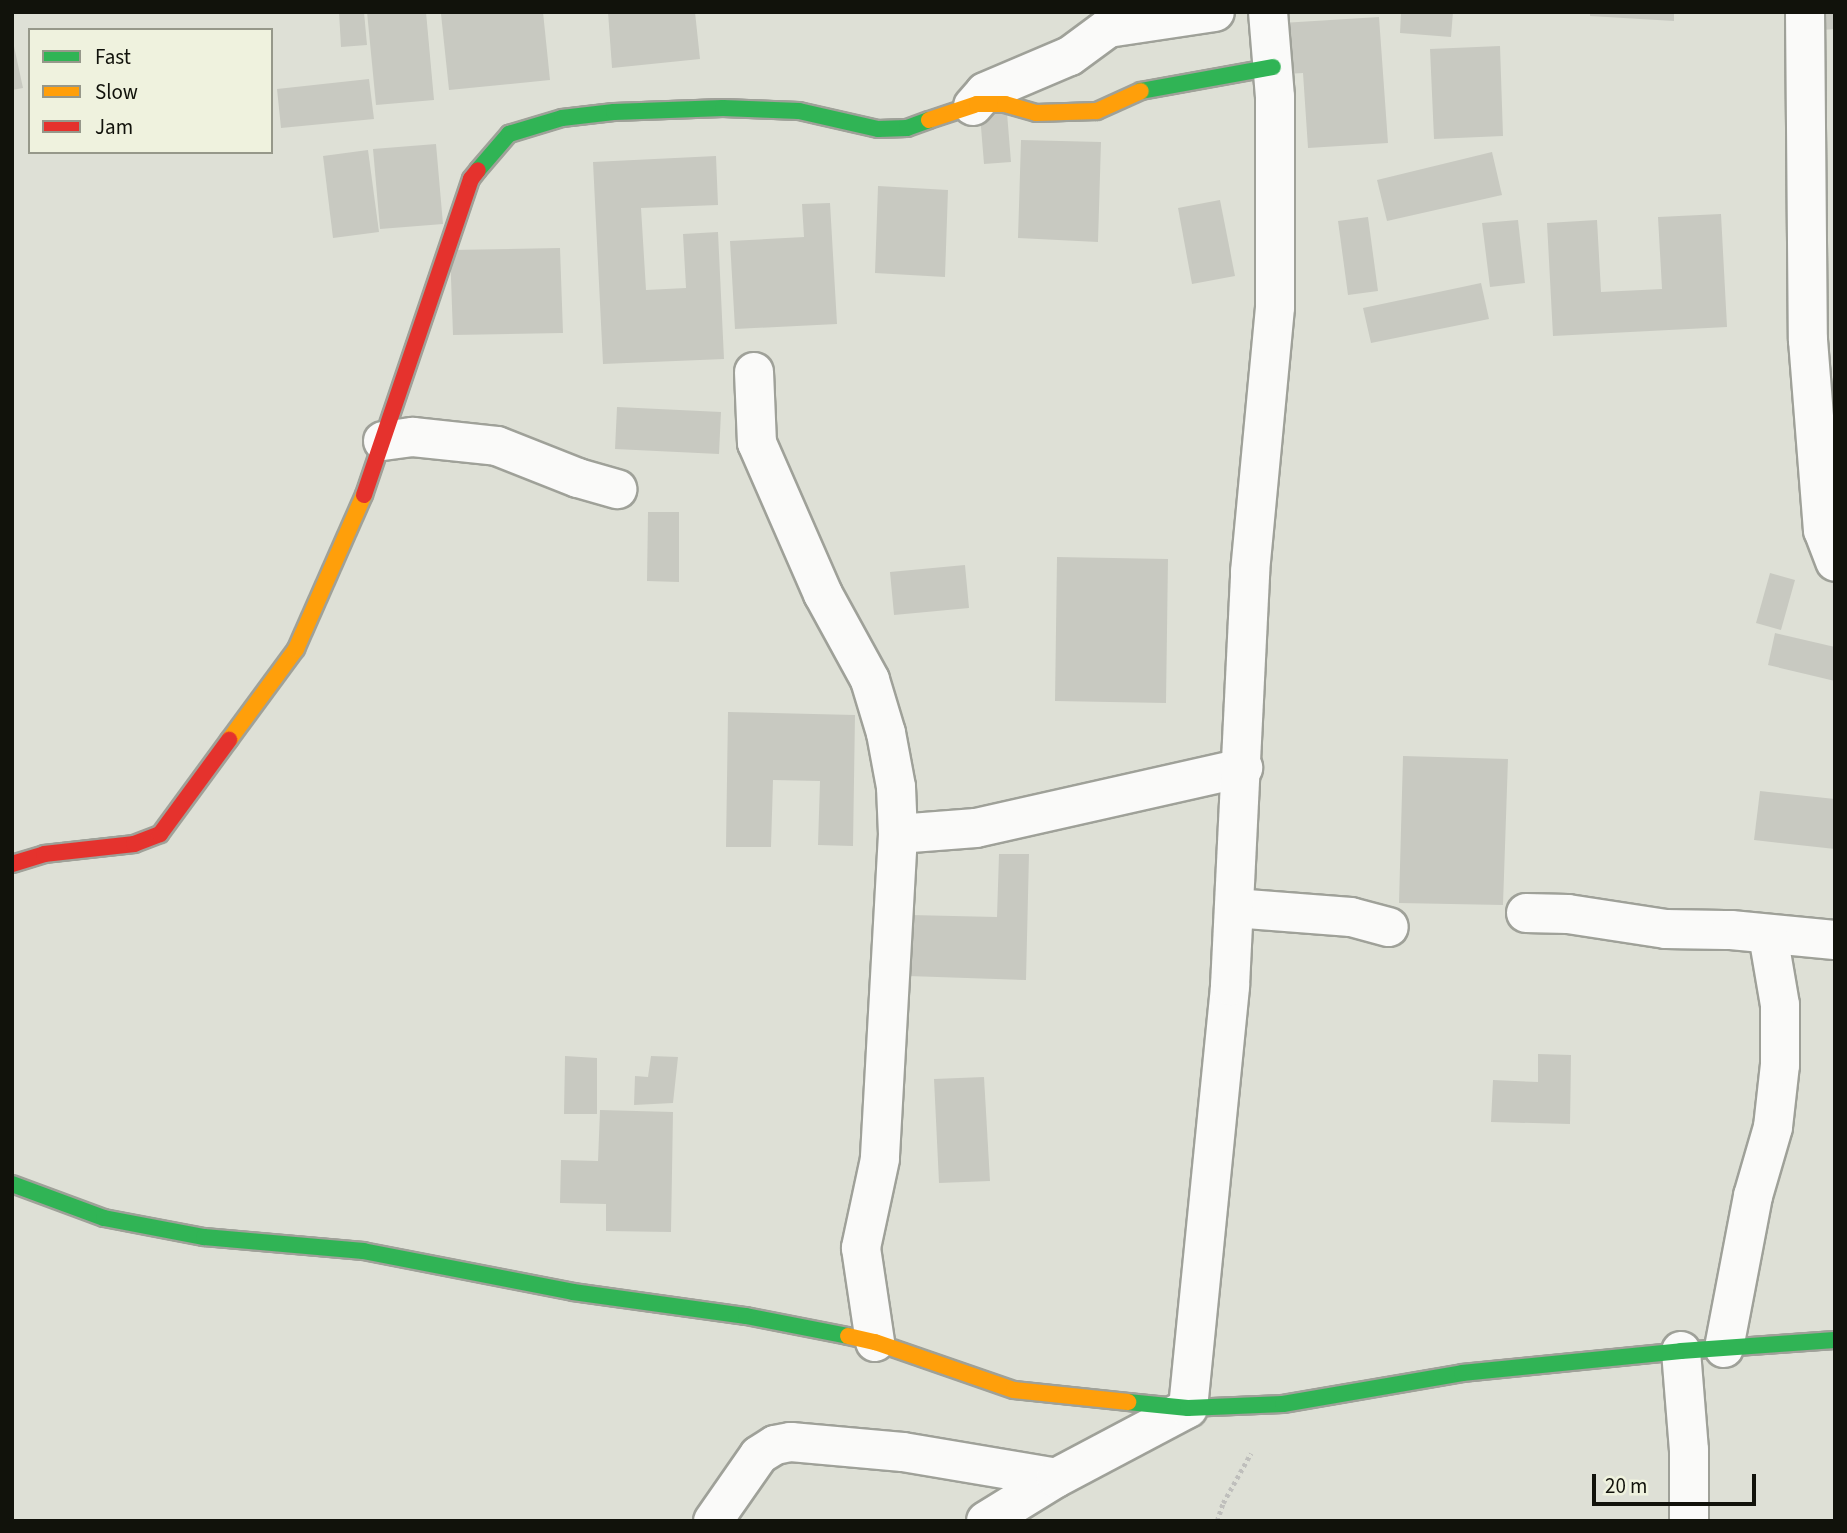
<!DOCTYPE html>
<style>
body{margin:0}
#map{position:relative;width:1847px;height:1533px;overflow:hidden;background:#dee0d6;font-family:"Source Sans 3",sans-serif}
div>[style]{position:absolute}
.building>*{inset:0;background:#c8c9c1}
.path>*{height:4.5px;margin-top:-2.25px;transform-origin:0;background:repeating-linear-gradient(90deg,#bfbfbc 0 3.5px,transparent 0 7px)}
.roads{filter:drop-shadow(2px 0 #9fa199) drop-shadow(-2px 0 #9fa199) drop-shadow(0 2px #9fa199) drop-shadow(0 -2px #9fa199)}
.street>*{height:38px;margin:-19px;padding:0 19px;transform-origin:19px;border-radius:19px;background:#fafaf9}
.fast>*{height:16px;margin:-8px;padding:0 8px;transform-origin:8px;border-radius:8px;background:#30b455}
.slow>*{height:16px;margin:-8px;padding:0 8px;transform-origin:8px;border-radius:8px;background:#ff9f0a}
.jam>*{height:16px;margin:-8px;padding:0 8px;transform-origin:8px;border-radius:8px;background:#e5322d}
span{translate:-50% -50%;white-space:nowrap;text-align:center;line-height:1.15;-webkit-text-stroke:5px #eff2de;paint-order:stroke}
.frame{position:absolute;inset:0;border:14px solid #11120b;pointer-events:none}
.legend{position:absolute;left:28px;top:28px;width:245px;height:126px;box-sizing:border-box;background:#eff2de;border:2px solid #96988a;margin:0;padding:9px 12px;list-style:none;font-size:21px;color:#11120b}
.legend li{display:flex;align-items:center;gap:14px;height:35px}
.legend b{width:35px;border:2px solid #96988a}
.scale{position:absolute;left:1592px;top:1474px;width:164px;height:32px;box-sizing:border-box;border:4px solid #11120b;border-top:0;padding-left:9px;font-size:21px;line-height:24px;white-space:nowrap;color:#11120b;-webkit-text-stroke:5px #eff2de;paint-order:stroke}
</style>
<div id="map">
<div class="building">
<div style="clip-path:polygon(339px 12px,364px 12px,367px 45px,341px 47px)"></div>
<div style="clip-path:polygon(367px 12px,426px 12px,434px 100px,376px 105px)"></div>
<div style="clip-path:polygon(543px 12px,550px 80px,449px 90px,441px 14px)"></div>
<div style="clip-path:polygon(608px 12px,695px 12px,700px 59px,612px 68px)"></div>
<div style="clip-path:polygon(1401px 12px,1453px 12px,1451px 37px,1400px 33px)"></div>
<div style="clip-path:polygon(1590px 12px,1674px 12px,1674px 21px,1590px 16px)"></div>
<div style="clip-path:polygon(1821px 12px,1835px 12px,1835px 29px,1822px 30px)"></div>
<div style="clip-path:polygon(1379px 17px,1388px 143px,1308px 148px,1303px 73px,1286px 74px,1282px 23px)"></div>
<div style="clip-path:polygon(12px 37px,23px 88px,12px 90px)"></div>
<div style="clip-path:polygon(1500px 46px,1503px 136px,1434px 139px,1430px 49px)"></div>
<div style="clip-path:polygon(369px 79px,374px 119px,281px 128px,277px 89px)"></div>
<div style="clip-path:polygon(1007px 113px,1011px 162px,984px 164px,980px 115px)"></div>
<div style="clip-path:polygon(1021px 140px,1101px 142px,1098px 242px,1018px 238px)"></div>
<div style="clip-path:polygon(436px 144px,443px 224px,380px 229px,373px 149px)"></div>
<div style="clip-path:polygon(368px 150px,379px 232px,333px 238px,323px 156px)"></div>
<div style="clip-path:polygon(1492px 152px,1502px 195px,1387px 221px,1377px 180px)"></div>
<div style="clip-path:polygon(716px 156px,718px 205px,641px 208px,646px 290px,686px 288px,683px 234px,718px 232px,724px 359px,603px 364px,593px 162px)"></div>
<div style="clip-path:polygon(878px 186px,948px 190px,945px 277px,875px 273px)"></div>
<div style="clip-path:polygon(1220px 200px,1235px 276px,1192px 284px,1178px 208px)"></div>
<div style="clip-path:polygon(830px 203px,837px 324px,735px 329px,730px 241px,804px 237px,802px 204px)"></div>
<div style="clip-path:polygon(1721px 214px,1727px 327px,1553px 336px,1547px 223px,1597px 220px,1601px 292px,1662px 289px,1658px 217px)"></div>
<div style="clip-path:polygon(1368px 217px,1378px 291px,1348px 295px,1338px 221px)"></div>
<div style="clip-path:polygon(1518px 220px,1525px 283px,1490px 287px,1482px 223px)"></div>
<div style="clip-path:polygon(560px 248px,563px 333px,453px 335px,450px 250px)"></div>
<div style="clip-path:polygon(1481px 283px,1489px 319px,1371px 343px,1363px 308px)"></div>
<div style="clip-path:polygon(617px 407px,721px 412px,719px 454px,615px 449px)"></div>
<div style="clip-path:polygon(648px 512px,679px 512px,679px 582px,647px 581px)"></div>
<div style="clip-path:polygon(1057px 557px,1168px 559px,1166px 703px,1055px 701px)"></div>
<div style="clip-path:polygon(965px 565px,969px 608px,894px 615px,890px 572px)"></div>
<div style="clip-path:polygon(1770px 573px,1795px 580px,1781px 630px,1756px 623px)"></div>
<div style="clip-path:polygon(1775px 633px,1835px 647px,1835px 681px,1768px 665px)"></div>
<div style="clip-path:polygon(728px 712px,855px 715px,853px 846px,818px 845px,820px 781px,773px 780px,771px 847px,726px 847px)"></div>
<div style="clip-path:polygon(1403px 756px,1508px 759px,1503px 905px,1399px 903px)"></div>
<div style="clip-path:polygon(1760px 791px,1835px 799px,1835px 849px,1754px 840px)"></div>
<div style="clip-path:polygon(999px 854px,1029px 854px,1026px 980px,908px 976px,910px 915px,997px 917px)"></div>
<div style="clip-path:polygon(1538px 1054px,1571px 1055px,1570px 1124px,1491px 1122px,1493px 1080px,1538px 1082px)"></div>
<div style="clip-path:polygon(565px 1056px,597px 1058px,597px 1114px,564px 1114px)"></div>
<div style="clip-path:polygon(651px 1056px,678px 1057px,673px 1103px,634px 1105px,635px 1076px,648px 1077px)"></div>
<div style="clip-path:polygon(984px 1077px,990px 1181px,939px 1183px,934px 1079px)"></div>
<div style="clip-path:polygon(600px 1110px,673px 1112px,671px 1232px,606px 1231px,606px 1204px,560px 1203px,561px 1160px,598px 1161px)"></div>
</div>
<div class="path">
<div style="left:1217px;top:1521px;width:19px;rotate:-72deg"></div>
<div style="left:1223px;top:1503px;width:57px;rotate:-60.8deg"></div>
</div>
<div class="roads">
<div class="street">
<div style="left:1805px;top:12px;width:328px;rotate:89.5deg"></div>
<div style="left:1808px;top:340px;width:191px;rotate:85.5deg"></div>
<div style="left:1823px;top:530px;width:34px;rotate:69deg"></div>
<div style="left:973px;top:106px;width:18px;rotate:-49deg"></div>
<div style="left:985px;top:92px;width:92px;rotate:-23deg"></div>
<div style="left:1070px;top:56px;width:47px;rotate:-36.4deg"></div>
<div style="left:1108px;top:28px;width:108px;rotate:-8.5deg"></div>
<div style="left:754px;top:372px;width:71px;rotate:87.6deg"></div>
<div style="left:757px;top:443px;width:165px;rotate:66.4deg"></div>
<div style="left:823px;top:594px;width:98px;rotate:61.3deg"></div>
<div style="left:870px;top:680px;width:55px;rotate:73.2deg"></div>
<div style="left:886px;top:733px;width:55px;rotate:79.5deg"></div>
<div style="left:896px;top:787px;width:47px;rotate:87.6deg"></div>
<div style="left:898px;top:834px;width:325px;rotate:93.2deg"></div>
<div style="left:880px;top:1159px;width:91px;rotate:102.1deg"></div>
<div style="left:861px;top:1248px;width:95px;rotate:81.5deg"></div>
<div style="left:383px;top:441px;width:30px;rotate:-8deg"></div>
<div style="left:413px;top:437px;width:84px;rotate:6.1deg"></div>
<div style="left:497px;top:446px;width:87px;rotate:21.6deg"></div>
<div style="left:578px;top:478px;width:41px;rotate:15.8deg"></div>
<div style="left:898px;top:834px;width:78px;rotate:-4.4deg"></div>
<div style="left:976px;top:828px;width:274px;rotate:-12.7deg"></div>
<div style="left:1234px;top:908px;width:117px;rotate:4.4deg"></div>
<div style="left:1351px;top:917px;width:39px;rotate:15deg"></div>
<div style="left:1526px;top:913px;width:42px;rotate:1.4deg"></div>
<div style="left:1568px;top:914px;width:99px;rotate:8.7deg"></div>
<div style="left:1666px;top:929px;width:65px;rotate:0.9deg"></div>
<div style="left:1731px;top:930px;width:104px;rotate:5.5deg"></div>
<div style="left:1724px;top:1348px;width:155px;rotate:-79.2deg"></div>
<div style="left:1753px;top:1196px;width:72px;rotate:-73.8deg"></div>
<div style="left:1773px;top:1127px;width:62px;rotate:-83.6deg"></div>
<div style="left:1780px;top:1065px;width:60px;rotate:-90deg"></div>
<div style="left:1780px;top:1005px;width:71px;rotate:-99.7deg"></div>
<div style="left:1681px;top:1351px;width:99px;rotate:85.4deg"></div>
<div style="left:1689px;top:1450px;width:71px;rotate:90deg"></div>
<div style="left:713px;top:1521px;width:80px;rotate:-55.1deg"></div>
<div style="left:759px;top:1455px;width:19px;rotate:-32deg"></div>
<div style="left:775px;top:1445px;width:16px;rotate:-11deg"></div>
<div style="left:791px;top:1442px;width:112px;rotate:5.1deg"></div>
<div style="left:903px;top:1452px;width:155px;rotate:9.6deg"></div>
<div style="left:986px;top:1521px;width:82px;rotate:-31.6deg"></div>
<div style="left:1056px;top:1478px;width:149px;rotate:-27.9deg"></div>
<div style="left:1188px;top:1408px;width:424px;rotate:-84.3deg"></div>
<div style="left:1230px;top:986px;width:414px;rotate:-87.2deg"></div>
<div style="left:1250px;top:572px;width:266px;rotate:-84.6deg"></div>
<div style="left:1275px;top:307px;width:210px;rotate:-90deg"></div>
<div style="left:1275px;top:97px;width:85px;rotate:-94.7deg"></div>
</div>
<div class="fast">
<div style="left:1141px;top:91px;width:134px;rotate:-10.3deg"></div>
<div style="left:478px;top:170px;width:48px;rotate:-49.3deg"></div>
<div style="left:509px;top:134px;width:55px;rotate:-16.8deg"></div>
<div style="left:562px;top:118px;width:52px;rotate:-6.6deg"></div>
<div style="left:614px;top:112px;width:109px;rotate:-2.1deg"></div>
<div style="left:723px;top:108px;width:76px;rotate:2.3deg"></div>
<div style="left:799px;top:111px;width:81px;rotate:12.8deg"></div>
<div style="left:878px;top:129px;width:29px;rotate:-2deg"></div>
<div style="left:907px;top:128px;width:23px;rotate:-20deg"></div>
<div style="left:12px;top:1184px;width:98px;rotate:20.3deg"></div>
<div style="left:104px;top:1218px;width:102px;rotate:10.8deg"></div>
<div style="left:204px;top:1237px;width:160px;rotate:5deg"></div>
<div style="left:363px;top:1251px;width:214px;rotate:11deg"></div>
<div style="left:573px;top:1292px;width:175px;rotate:7.9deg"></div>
<div style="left:746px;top:1316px;width:104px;rotate:11.1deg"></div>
<div style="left:1128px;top:1402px;width:60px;rotate:5.7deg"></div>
<div style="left:1188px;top:1408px;width:95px;rotate:-2.4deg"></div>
<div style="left:1283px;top:1404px;width:182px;rotate:-9.8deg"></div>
<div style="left:1462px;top:1373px;width:220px;rotate:-5.7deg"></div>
<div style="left:1681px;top:1351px;width:154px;rotate:-4.1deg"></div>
</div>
<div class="slow">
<div style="left:929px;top:120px;width:51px;rotate:-18.4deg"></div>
<div style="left:977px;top:104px;width:28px"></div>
<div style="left:1005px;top:104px;width:32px;rotate:16deg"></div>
<div style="left:1036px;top:113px;width:61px;rotate:-1.9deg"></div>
<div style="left:1097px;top:111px;width:48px;rotate:-24.4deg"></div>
<div style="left:229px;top:740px;width:113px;rotate:-53.6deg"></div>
<div style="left:296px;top:649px;width:168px;rotate:-66.2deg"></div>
<div style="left:848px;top:1336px;width:28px;rotate:13deg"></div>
<div style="left:875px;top:1342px;width:147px;rotate:19.1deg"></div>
<div style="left:1014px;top:1390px;width:115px;rotate:6deg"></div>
</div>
<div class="jam">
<div style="left:364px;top:495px;width:334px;rotate:-71.3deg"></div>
<div style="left:471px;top:179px;width:11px;rotate:-52deg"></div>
<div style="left:12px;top:864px;width:34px;rotate:-17deg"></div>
<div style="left:44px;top:854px;width:91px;rotate:-6.3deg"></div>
<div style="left:134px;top:844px;width:28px;rotate:-21deg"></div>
<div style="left:160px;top:834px;width:117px;rotate:-53.7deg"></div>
</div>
</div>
<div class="frame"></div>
<ul class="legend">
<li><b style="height:9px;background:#30b455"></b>Fast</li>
<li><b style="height:9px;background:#ff9f0a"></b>Slow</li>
<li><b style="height:9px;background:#e5322d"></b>Jam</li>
</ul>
<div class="scale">20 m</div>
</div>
